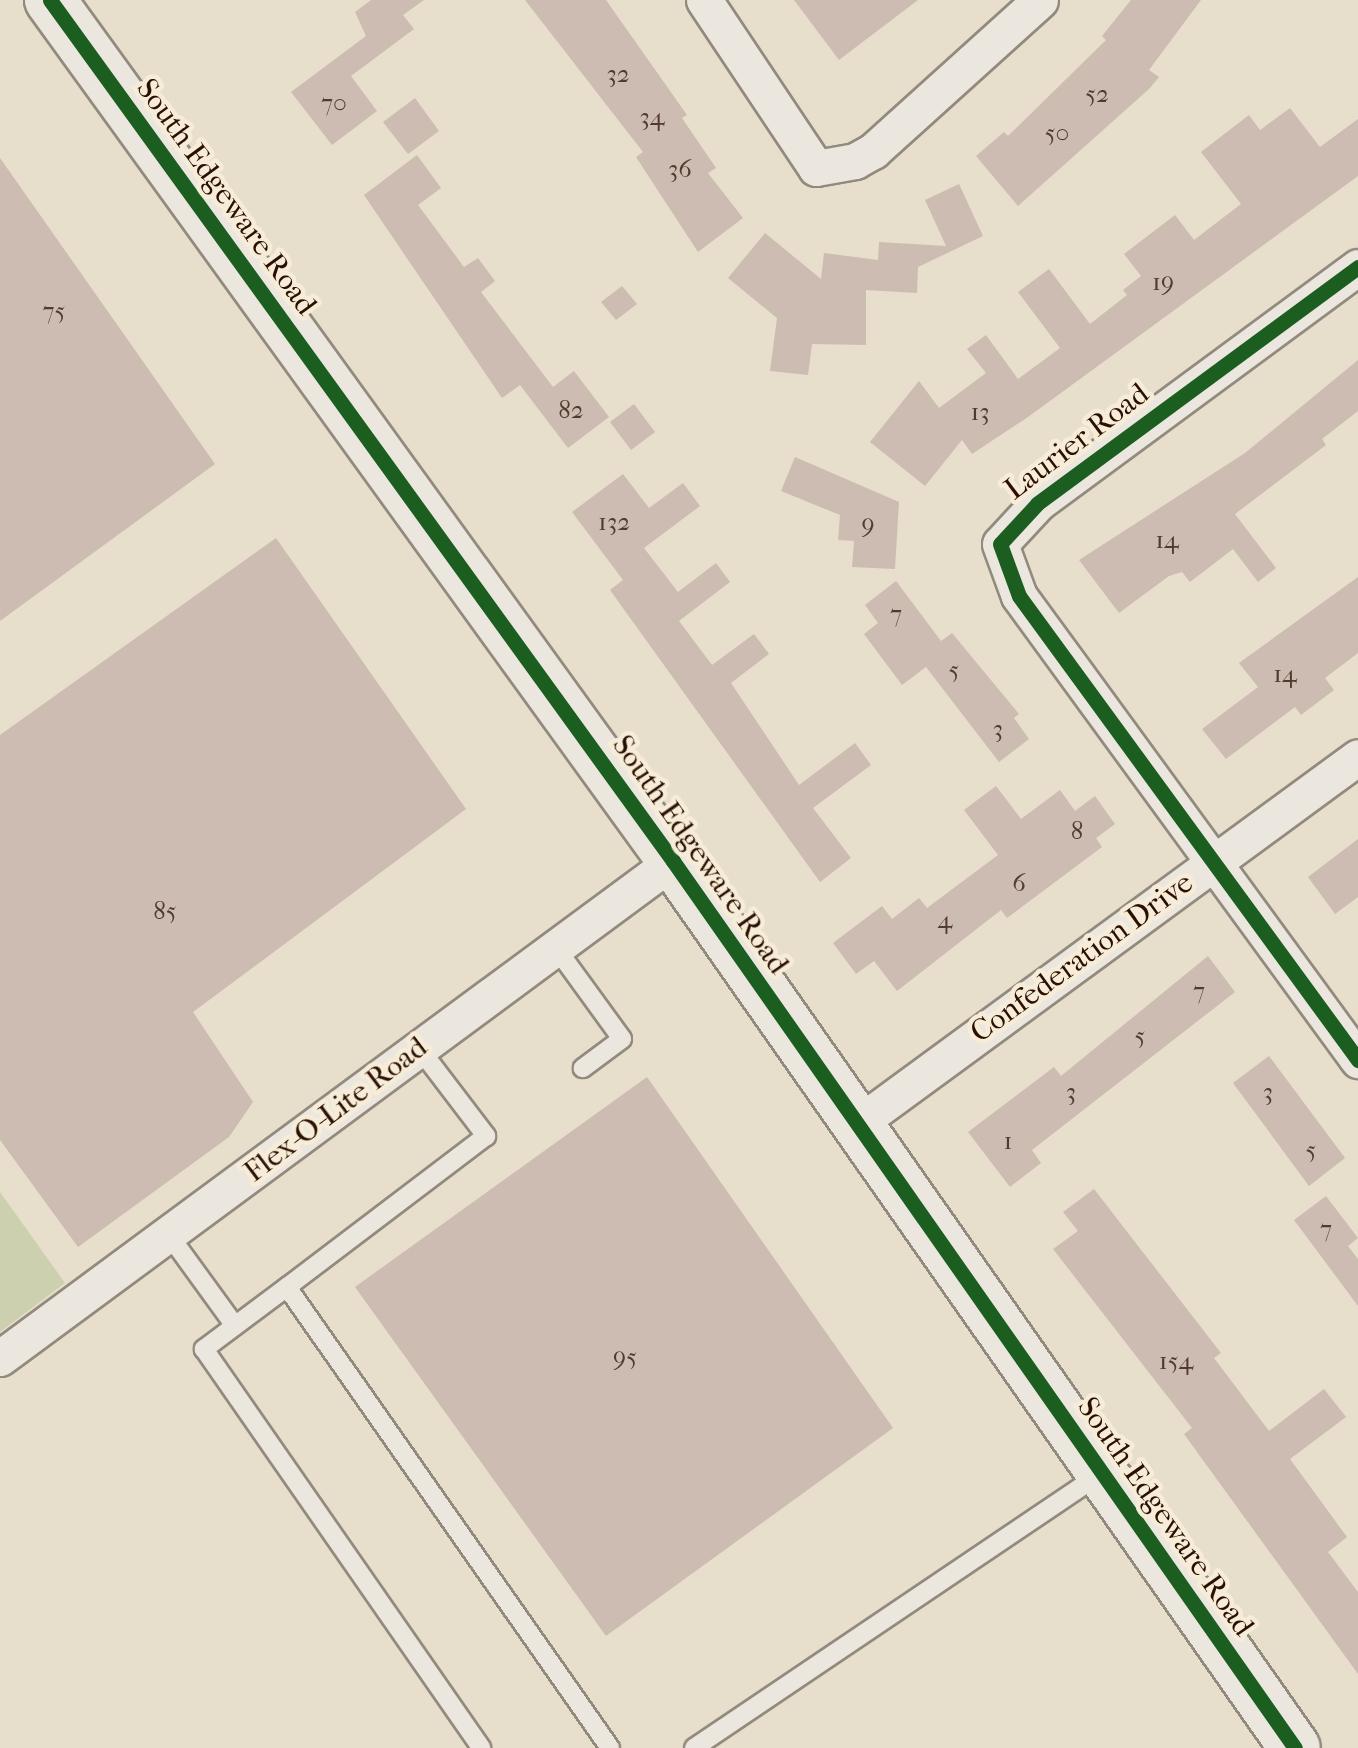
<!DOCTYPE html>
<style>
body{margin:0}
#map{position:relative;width:1358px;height:1748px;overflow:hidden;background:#e7decc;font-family:"IM FELL French Canon",serif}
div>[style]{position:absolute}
.green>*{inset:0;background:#ccd0af}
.building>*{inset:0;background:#cdbcb2}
.roads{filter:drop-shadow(2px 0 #938a7e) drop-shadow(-2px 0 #938a7e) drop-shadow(0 2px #938a7e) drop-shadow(0 -2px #938a7e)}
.service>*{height:18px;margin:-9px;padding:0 9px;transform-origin:9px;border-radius:9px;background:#ece7de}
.minor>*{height:35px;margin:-17.5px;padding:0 17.5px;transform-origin:17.5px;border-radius:17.5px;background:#ece7de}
.secondary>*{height:50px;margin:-25px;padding:0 25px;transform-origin:25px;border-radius:25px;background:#ece7de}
.cycleway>*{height:15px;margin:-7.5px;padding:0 7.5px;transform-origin:7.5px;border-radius:7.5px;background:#1b5e20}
span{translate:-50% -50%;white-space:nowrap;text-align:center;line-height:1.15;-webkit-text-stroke:9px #f7ecd7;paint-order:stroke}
.number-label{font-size:25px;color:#523b2e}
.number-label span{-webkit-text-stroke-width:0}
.street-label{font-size:30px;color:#291002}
</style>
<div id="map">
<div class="green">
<div style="clip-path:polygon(0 1192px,65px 1283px,0 1332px)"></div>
</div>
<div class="building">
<div style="clip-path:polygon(371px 0,424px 0,403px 15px,414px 29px,351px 76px,377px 111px,332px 145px,291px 92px,366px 36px,355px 12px)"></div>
<div style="clip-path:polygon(525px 0,606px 0,687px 115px,682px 118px,716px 168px,708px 173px,743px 218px,698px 252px,636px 157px,643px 152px)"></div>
<div style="clip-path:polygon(794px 0,918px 0,839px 60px)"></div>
<div style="clip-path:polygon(1131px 0,1201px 0,1149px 70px,1159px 77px,1149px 89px,1018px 206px,976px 156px,1004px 132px,1008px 136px,1106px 40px,1102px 36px)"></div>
<div style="clip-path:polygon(415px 98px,439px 131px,408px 154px,383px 122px)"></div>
<div style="clip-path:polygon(1290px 108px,1320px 147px,1358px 119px,1358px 176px,1028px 417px,972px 454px,962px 440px,925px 486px,870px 442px,919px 381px,939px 408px,986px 373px,967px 349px,986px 335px,1018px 379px,1060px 348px,1018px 292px,1049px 269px,1090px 324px,1127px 295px,1123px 290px,1141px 276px,1124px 254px,1175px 215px,1194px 240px,1241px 204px,1201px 152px,1249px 115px,1260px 130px)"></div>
<div style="clip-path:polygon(417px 155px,441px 188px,418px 205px,464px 267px,478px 258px,495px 281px,481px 292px,553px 387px,574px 371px,609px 417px,568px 448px,520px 385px,502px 398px,364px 195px)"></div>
<div style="clip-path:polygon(0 158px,215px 464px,0 621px)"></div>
<div style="clip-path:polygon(959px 184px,983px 236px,918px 267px,917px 293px,866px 290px,866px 345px,812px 344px,808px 375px,770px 371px,777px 318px,728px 278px,765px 233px,821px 279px,824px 253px,878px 260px,879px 242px,946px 246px,925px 200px)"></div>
<div style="clip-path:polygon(622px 286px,637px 304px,616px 320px,601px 302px)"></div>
<div style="clip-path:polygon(1358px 360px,1358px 411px,1322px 439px,1326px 445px,1235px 514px,1276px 568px,1258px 582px,1233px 549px,1190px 582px,1182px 572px,1169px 576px,1119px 613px,1079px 560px,1245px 453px)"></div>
<div style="clip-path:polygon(634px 404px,655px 432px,631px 450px,610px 422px)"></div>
<div style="clip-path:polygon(795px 457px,899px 502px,895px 569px,852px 567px,854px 541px,838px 540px,840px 515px,781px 491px)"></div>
<div style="clip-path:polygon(623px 474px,649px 508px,683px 483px,700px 506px,644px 548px,678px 592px,716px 563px,730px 582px,679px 621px,712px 665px,754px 634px,769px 654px,731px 683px,799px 785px,855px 743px,871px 765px,813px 808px,851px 858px,820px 882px,610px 590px,623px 580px,572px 512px)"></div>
<div style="clip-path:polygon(276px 538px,466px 809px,193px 1012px,253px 1102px,229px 1137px,78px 1247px,0 1140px,0 735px)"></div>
<div style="clip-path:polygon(1358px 577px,1358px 653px,1325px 678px,1334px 690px,1301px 715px,1295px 707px,1226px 759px,1202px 729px,1258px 687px,1239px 663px)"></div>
<div style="clip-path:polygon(896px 581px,941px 641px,952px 633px,1019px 714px,1014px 718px,1029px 739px,999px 762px,926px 667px,902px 685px,864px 634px,878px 623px,865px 605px)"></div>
<div style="clip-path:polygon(996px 786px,1021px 819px,1060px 790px,1075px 811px,1095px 796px,1115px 824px,1096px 838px,1102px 847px,1007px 918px,1001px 910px,897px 991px,874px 961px,856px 974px,833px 943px,882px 906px,892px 919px,919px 898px,927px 908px,998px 855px,964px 810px)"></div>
<div style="clip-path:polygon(1358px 839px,1358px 897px,1335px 914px,1308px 877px)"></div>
<div style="clip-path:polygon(1208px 956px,1235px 992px,1032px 1150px,1041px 1163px,1010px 1187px,968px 1132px,1054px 1067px,1061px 1076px)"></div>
<div style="clip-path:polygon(1269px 1056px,1345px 1158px,1309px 1186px,1233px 1083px)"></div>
<div style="clip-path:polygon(647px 1077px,893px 1428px,606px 1636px,355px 1287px)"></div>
<div style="clip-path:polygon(1094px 1189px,1221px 1353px,1214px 1358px,1269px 1431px,1324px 1389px,1346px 1417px,1290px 1459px,1347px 1537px,1328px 1552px,1358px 1592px,1358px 1674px,1184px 1434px,1192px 1428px,1053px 1249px,1078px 1231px,1063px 1212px)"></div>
<div style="clip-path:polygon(1326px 1196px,1358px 1238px,1348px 1246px,1358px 1259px,1358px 1306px,1294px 1220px)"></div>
</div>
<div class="roads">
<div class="service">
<div style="left:556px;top:948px;width:112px;rotate:54deg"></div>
<div style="left:622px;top:1039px;width:49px;rotate:143.4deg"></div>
<div style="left:419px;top:1048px;width:111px;rotate:52.7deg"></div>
<div style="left:486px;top:1136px;width:250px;rotate:142.8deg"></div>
<div style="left:287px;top:1287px;width:563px;rotate:54.98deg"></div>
<div style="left:169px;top:1235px;width:112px;rotate:54deg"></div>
<div style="left:287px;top:1287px;width:104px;rotate:143.2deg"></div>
<div style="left:204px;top:1349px;width:486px;rotate:55.2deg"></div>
<div style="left:694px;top:1748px;width:490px;rotate:-34deg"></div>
</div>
<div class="minor">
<div style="left:704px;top:0;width:202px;rotate:56.3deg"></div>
<div style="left:816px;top:168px;width:40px;rotate:-10deg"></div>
<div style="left:855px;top:161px;width:21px;rotate:-29deg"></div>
<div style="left:873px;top:151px;width:225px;rotate:-42.1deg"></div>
<div style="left:1358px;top:267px;width:399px;rotate:143.6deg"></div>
<div style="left:1037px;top:504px;width:54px;rotate:132.8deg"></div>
<div style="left:1000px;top:544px;width:55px;rotate:69.9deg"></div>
<div style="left:1019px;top:596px;width:575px;rotate:53.85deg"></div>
<div style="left:856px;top:1125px;width:622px;rotate:-36.24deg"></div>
<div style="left:0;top:1358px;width:837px;rotate:-36.45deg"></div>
</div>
<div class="secondary">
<div style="left:50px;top:0;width:1063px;rotate:54.11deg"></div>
<div style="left:673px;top:861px;width:1083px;rotate:54.96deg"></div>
</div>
</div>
<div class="cycleway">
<div style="left:50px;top:0;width:1063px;rotate:54.11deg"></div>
<div style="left:673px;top:861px;width:1083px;rotate:54.96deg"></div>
<div style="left:1358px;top:267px;width:399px;rotate:143.6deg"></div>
<div style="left:1037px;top:504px;width:54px;rotate:132.8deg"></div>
<div style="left:1000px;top:544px;width:55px;rotate:69.9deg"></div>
<div style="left:1019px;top:596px;width:575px;rotate:53.85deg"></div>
</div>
<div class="number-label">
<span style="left:618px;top:74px">32</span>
<span style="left:1097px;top:94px">52</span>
<span style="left:334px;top:103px">70</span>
<span style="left:652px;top:117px">34</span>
<span style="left:1057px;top:133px">50</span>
<span style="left:680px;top:169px">36</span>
<span style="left:1163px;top:282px">19</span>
<span style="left:54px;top:311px">75</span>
<span style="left:571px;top:410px">82</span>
<span style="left:980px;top:412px">13</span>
<span style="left:614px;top:522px">132</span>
<span style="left:868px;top:524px">9</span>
<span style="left:1167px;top:540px">14</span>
<span style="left:896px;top:614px">7</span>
<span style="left:954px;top:670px">5</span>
<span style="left:1285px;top:674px">14</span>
<span style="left:998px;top:729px">3</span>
<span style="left:1077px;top:831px">8</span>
<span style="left:1019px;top:883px">6</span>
<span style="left:165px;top:911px">85</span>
<span style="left:945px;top:920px">4</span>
<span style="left:1199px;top:991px">7</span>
<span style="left:1140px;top:1036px">5</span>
<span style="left:1071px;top:1092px">3</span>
<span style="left:1268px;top:1092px">3</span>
<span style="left:1008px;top:1141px">1</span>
<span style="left:1311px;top:1150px">5</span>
<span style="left:1326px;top:1229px">7</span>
<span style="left:625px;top:1357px">95</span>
<span style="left:1176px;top:1361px">154</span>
</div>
<div class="street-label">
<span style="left:226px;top:197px;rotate:54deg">South Edgeware Road</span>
<span style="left:1077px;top:442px;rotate:-37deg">Laurier Road</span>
<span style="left:700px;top:855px;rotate:55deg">South Edgeware Road</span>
<span style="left:1082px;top:958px;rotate:-36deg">Confederation Drive</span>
<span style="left:336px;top:1110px;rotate:-37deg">Flex-O-Lite Road</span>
<span style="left:1165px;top:1517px;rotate:55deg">South Edgeware Road</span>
</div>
</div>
